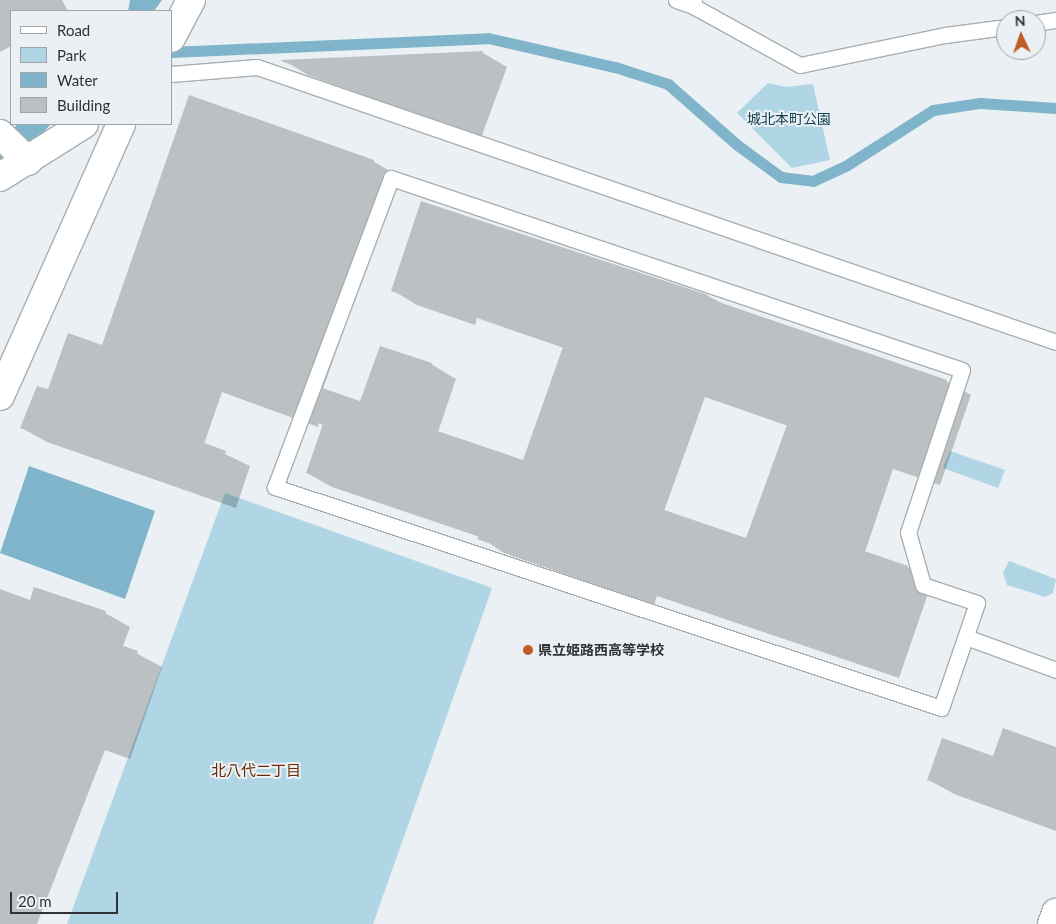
<!DOCTYPE html>
<meta charset="utf-8">
<style>
body{margin:0}
#map{position:relative;width:1056px;height:924px;overflow:hidden;background:#eaf0f3;font-family:Lato,"Noto Sans JP",sans-serif}
div>[style]{position:absolute}
.green>*{inset:0;background:#b0d5e4}
.water>*{inset:0;background:#80b4ca}
.shadow>*{inset:0;background:#0003}
.stream>*{height:11px;margin:-5.5px;padding:0 5.5px;transform-origin:5.5px;border-radius:5.5px;background:#80b4ca}
.building>*{inset:0;background:#bac0c3}
.roads{filter:drop-shadow(1px 0 #a8aeb1) drop-shadow(-1px 0 #a8aeb1) drop-shadow(0 1px #a8aeb1) drop-shadow(0 -1px #a8aeb1)}
.service>*{height:15px;margin:-7.5px;padding:0 7.5px;transform-origin:7.5px;border-radius:7.5px;background:#fff}
.minor>*{height:28px;margin:-14px;padding:0 14px;transform-origin:14px;border-radius:14px;background:#fff}
.tertiary>*{height:28px;margin:-14px;padding:0 14px;transform-origin:14px;border-radius:14px;background:#fff}
.dots>*{width:14px;height:14px;translate:-50% -50%;box-sizing:border-box;border:2px solid #eaf0f3;border-radius:50%}
span{translate:-50% -50%;white-space:nowrap;text-align:center;line-height:1.15;-webkit-text-stroke:4px #eaf0f3;paint-order:stroke}
.park-label{font-size:14px;color:#164354}
.poi-label{font-size:14px;color:#303233;font-weight:700}
.left{translate:0 -50%;text-align:left}
.neighbourhood-label{font-size:15px;color:#692a05}
.legend{position:absolute;left:10px;top:10px;width:162px;height:115px;box-sizing:border-box;background:#eaf0f3;border:1px solid #a0a4a6;margin:0;padding:6px 9px;list-style:none;font-size:15px;color:#303233}
.legend li{display:flex;align-items:center;gap:10px;height:25px}
.legend b{width:25px;border:1px solid #a0a4a6}
.north{position:absolute;left:996px;top:10px;width:50px;height:50px;box-sizing:border-box;background:#eaf0f3;border:1px solid #a0a4a6;border-radius:50%;rotate:357deg;font-size:14px;font-weight:700;line-height:20px;text-align:center;color:#303233}
.north::after{content:'';display:block;margin:auto;width:18px;height:22px;background:#c05c26;clip-path:polygon(50% 0,100% 100%,50% 72%,0 100%)}
.scale{position:absolute;left:10px;top:892px;width:108px;height:22px;box-sizing:border-box;border:2px solid #303233;border-top:0;padding-left:6px;font-size:15px;line-height:18px;white-space:nowrap;color:#303233;-webkit-text-stroke:4px #eaf0f3;paint-order:stroke}
</style>
<div id="map">
<div class="green">
<div style="clip-path:polygon(768px 83px,786px 87px,813px 84px,830px 160px,792px 168px,737px 113px)"></div>
<div style="clip-path:polygon(950px 451px,1005px 470px,998px 488px,943px 468px)"></div>
<div style="clip-path:polygon(225px 493px,492px 588px,373px 924px,67px 924px)"></div>
<div style="clip-path:polygon(1009px 561px,1056px 579px,1053px 593px,1045px 597px,1007px 585px,1003px 573px)"></div>
</div>
<div class="water">
<div style="clip-path:polygon(130px 0,162px 0,154px 11px,128px 11px)"></div>
<div style="clip-path:polygon(18px 124px,51px 124px,31px 145px,0 161px,0 140px)"></div>
<div style="clip-path:polygon(29px 466px,155px 511px,125px 599px,0 553px)"></div>
</div>
<div class="shadow">
<div style="clip-path:polygon(0 0,62px 0,68px 11px,11px 11px,11px 46px,0 52px)"></div>
<div style="clip-path:polygon(483px 53px,507px 67px,481px 138px,308px 75px,285px 61px)"></div>
<div style="clip-path:polygon(evenodd,373px 161px,398px 176px,323px 389px,361px 403px,431px 364px,456px 379px,438px 432px,524px 462px,564px 348px,477px 318px,475px 325px,417px 305px,392px 290px,708px 296px,725px 305px,946px 381px,971px 395px,940px 485px,893px 469px,865px 552px,907px 567px,932px 582px,899px 678px,657px 596px,654px 605px,504px 553px,480px 537px,332px 487px,307px 473px,323px 425px,319px 423px,318px 427px,222px 392px,204px 444px,250px 466px,236px 508px,47px 442px,22px 428px,49px 391px,103px 347px,373px 161px,705px 397px,788px 426px,746px 540px,664px 511px,705px 397px)"></div>
<div style="clip-path:polygon(0 590px,30px 601px,105px 613px,130px 627px,123px 646px,162px 667px,130px 759px,105px 750px,37px 924px,0 924px)"></div>
<div style="clip-path:polygon(1056px 748px,1056px 831px,954px 794px,929px 780px)"></div>
</div>
<div class="stream">
<div style="left:171px;top:52px;width:317px;rotate:-2.5deg"></div>
<div style="left:488px;top:38px;width:130px;rotate:12.9deg"></div>
<div style="left:615px;top:67px;width:56px;rotate:17.8deg"></div>
<div style="left:668px;top:84px;width:91px;rotate:41.4deg"></div>
<div style="left:736px;top:144px;width:56px;rotate:36.3deg"></div>
<div style="left:781px;top:177px;width:32px;rotate:7deg"></div>
<div style="left:813px;top:181px;width:38px;rotate:-25deg"></div>
<div style="left:847px;top:165px;width:102px;rotate:-32.6deg"></div>
<div style="left:933px;top:110px;width:48px;rotate:-8.5deg"></div>
<div style="left:980px;top:103px;width:76px;rotate:3.8deg"></div>
</div>
<div class="building">
<div style="clip-path:polygon(483px 51px,456px 124px,281px 61px,282px 60px)"></div>
<div style="clip-path:polygon(189px 95px,374px 160px,296px 379px,304px 382px,293px 413px,196px 379px,178px 433px,226px 451px,211px 495px,20px 428px,37px 386px,48px 389px,68px 333px,102px 345px)"></div>
<div style="clip-path:polygon(evenodd,421px 201px,708px 295px,707px 298px,947px 380px,915px 472px,868px 456px,838px 542px,908px 566px,874px 665px,631px 583px,629px 591px,477px 539px,480px 533px,306px 473px,323px 424px,310px 419px,322px 388px,360px 401px,380px 346px,432px 363px,411px 422px,523px 460px,564px 344px,452px 305px,450px 311px,391px 291px,421px 201px,680px 383px,788px 422px,746px 538px,638px 501px,680px 383px)"></div>
<div style="clip-path:polygon(34px 587px,106px 611px,97px 637px,138px 651px,105px 746px,80px 736px,7px 924px,0 924px,0 589px,30px 600px)"></div>
<div style="clip-path:polygon(1003px 728px,1056px 747px,1056px 757px,1034px 819px,927px 780px,942px 738px,993px 756px)"></div>
</div>
<div class="roads">
<div class="service">
<div style="left:676px;top:0;width:18px;rotate:19deg"></div>
<div style="left:694px;top:0;width:6px;rotate:99deg"></div>
<div style="left:693px;top:6px;width:122px;rotate:28.9deg"></div>
<div style="left:800px;top:65px;width:148px;rotate:-11.7deg"></div>
<div style="left:945px;top:35px;width:62px;rotate:-7.5deg"></div>
<div style="left:1036px;top:23px;width:20px;rotate:-9deg"></div>
<div style="left:171px;top:74px;width:86px;rotate:-4.7deg"></div>
<div style="left:257px;top:67px;width:845px;rotate:18.99deg"></div>
<div style="left:391px;top:178px;width:602px;rotate:18.59deg"></div>
<div style="left:962px;top:370px;width:171px;rotate:108.4deg"></div>
<div style="left:908px;top:532px;width:55px;rotate:74.2deg"></div>
<div style="left:923px;top:585px;width:57px;rotate:18.4deg"></div>
<div style="left:977px;top:603px;width:111px;rotate:108.9deg"></div>
<div style="left:941px;top:708px;width:702px;rotate:-161.64deg"></div>
<div style="left:275px;top:487px;width:330px;rotate:-69.4deg"></div>
<div style="left:966px;top:637px;width:96px;rotate:20.1deg"></div>
</div>
<div class="minor">
<div style="left:171px;top:38px;width:43px;rotate:-62.2deg"></div>
<div style="left:0;top:134px;width:39px;rotate:44deg"></div>
<div style="left:0;top:177px;width:99px;rotate:-32.2deg"></div>
<div style="left:0;top:396px;width:298px;rotate:-66deg"></div>
</div>
<div class="tertiary">
<div style="left:1052px;top:924px;width:12px;rotate:-70deg"></div>
</div>
</div>
<div class="dots">
<div style="left:528px;top:650px;background:#c05c26"></div>
</div>
<div class="park-label">
<span style="left:789px;top:119px">城北本町公園</span>
</div>
<div class="poi-label">
<span class="left" style="left:538px;top:650px">県立姫路西高等学校</span>
</div>
<div class="neighbourhood-label">
<span style="left:256px;top:771px">北八代二丁目</span>
</div>
<ul class="legend">
<li><b style="height:6px;background:#fff"></b>Road</li>
<li><b style="height:14px;background:#b0d5e4"></b>Park</li>
<li><b style="height:14px;background:#80b4ca"></b>Water</li>
<li><b style="height:14px;background:#bac0c3"></b>Building</li>
</ul>
<div class="north">N</div>
<div class="scale">20 m</div>
</div>
